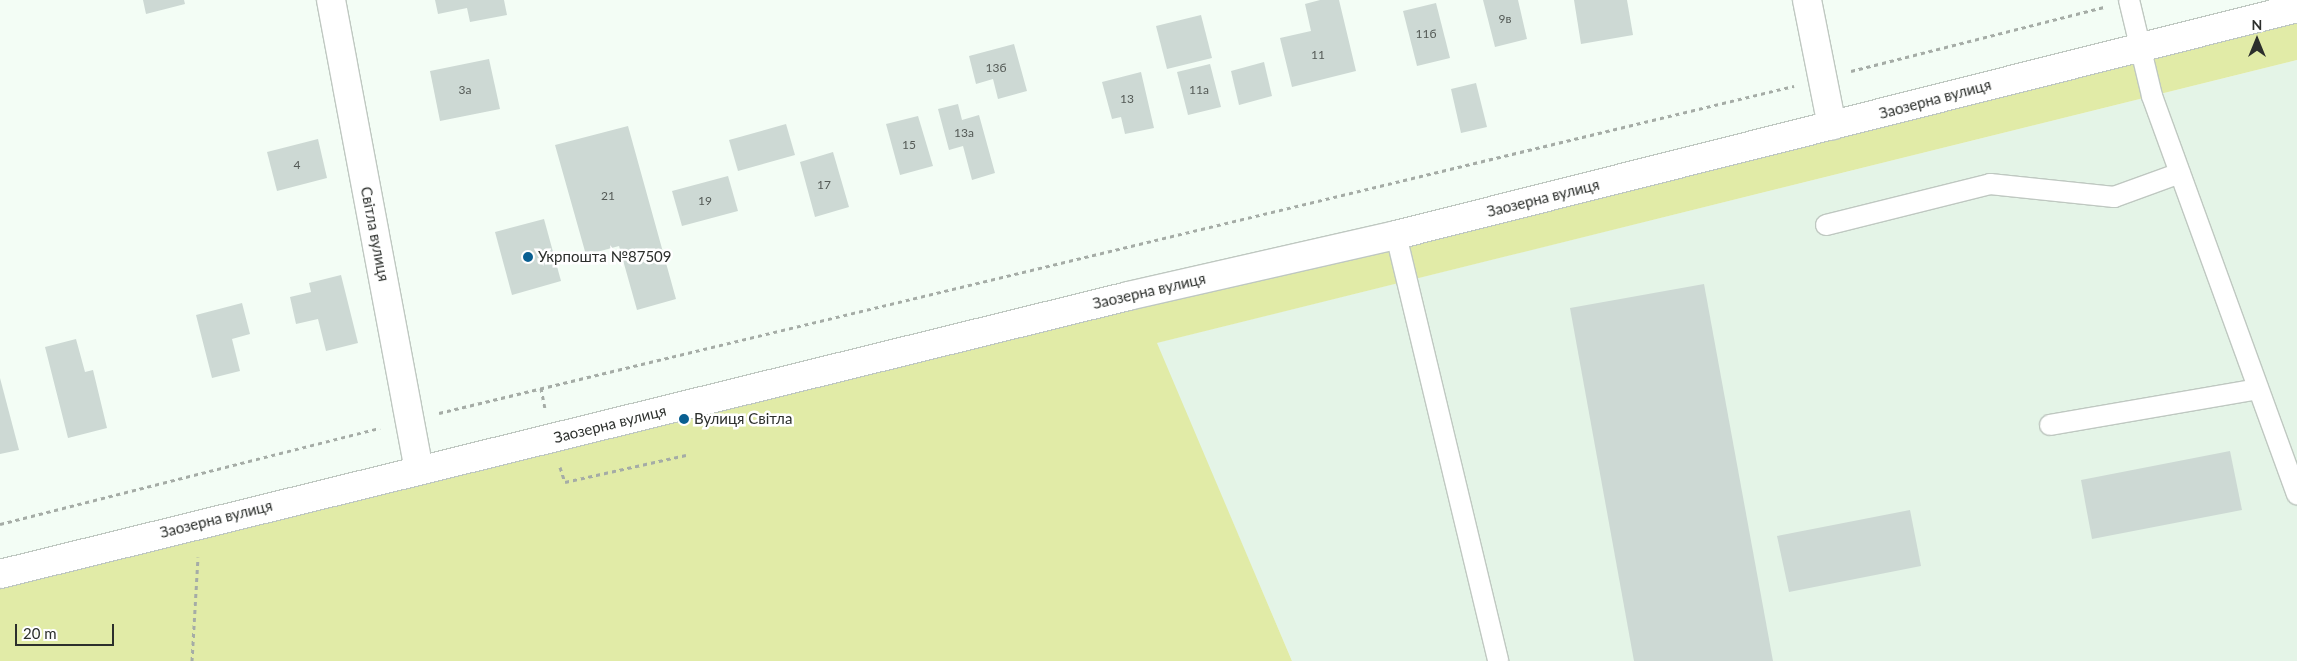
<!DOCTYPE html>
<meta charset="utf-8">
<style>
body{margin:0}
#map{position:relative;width:2297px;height:661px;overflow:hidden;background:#f3fdf5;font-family:Lato,sans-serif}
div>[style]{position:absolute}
.built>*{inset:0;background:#e4f4e7}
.green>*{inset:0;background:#e1eba7}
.building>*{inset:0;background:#cdd9d4}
.path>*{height:3px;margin-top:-1.5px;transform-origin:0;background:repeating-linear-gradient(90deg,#a5aca6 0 4px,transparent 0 8px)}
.roads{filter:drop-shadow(1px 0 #bfc8c1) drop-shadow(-1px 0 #bfc8c1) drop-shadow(0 1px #bfc8c1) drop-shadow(0 -1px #bfc8c1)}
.service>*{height:20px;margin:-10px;padding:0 10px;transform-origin:10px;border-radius:10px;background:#fff}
.minor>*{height:28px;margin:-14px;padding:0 14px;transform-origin:14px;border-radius:14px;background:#fff}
.tertiary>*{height:28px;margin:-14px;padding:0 14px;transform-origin:14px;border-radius:14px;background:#fff}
.dots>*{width:14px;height:14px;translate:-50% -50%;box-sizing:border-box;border:2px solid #fff;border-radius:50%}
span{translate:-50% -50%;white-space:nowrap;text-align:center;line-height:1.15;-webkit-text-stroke:5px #fff;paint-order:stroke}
.number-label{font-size:12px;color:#545a56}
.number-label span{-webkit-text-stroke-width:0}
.street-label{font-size:15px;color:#2c2f2c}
.poi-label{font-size:15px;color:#2c2f2c}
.left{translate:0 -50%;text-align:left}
.north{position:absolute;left:2232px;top:15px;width:50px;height:50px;-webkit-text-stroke:4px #fff;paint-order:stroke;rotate:0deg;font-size:14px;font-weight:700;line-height:20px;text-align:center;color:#2c2f2c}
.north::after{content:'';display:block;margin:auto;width:18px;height:22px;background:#2c2f2c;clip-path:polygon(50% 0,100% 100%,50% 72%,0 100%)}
.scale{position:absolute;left:15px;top:624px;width:99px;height:22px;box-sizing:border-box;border:2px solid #2c2f2c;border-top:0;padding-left:6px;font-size:15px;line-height:18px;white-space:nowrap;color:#2c2f2c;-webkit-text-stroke:4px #fff;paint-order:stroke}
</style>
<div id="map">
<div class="built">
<div style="clip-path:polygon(2297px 60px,2297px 661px,1292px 661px,1156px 343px)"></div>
</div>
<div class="green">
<div style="clip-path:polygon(2297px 8px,2297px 60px,1157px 343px,1292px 661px,0 661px,0 574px)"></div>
</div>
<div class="building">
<div style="clip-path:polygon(143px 0,184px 0,185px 4px,146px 14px)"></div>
<div style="clip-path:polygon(435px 0,504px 0,507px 15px,470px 22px,467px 8px,438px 14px)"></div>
<div style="clip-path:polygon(1320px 0,1339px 0,1356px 71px,1292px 87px,1280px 38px,1311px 31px,1305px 4px)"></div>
<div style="clip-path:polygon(1483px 0,1518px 0,1527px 39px,1495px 47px)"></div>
<div style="clip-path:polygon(1574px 0,1627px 0,1633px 35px,1581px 44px)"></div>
<div style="clip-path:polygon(1436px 3px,1450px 58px,1417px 66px,1403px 11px)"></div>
<div style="clip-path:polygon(1201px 15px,1212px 58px,1167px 69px,1156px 26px)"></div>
<div style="clip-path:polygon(1014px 44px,1027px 91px,998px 99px,993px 79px,976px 84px,969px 56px)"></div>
<div style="clip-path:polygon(489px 59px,500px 109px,440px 121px,430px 71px)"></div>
<div style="clip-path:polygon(1264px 62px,1272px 96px,1239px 105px,1231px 71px)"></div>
<div style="clip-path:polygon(1210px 64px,1221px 107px,1188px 115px,1177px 72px)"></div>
<div style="clip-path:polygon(1141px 72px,1154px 128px,1125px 134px,1121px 117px,1112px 119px,1102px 82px)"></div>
<div style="clip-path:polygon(1476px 83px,1487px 127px,1461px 133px,1451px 89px)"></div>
<div style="clip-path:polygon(958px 104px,962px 120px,979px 115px,995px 173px,972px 180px,963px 146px,949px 150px,938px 109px)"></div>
<div style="clip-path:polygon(918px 116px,933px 166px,900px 175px,886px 124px)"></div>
<div style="clip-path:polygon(786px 124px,795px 155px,738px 171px,729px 140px)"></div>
<div style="clip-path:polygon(628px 126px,676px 299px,637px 310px,619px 246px,586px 255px,555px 145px)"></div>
<div style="clip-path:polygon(318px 139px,327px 178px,277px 191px,267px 152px)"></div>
<div style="clip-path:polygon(833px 152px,849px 207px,815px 217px,800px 162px)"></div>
<div style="clip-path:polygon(728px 176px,738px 211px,682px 226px,672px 191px)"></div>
<div style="clip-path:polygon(544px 219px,561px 281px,512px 295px,495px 232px)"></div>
<div style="clip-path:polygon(341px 275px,358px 343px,326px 351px,318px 319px,296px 324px,290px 297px,311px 292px,309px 283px)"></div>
<div style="clip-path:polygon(1704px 284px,1773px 661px,1634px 661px,1570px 308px)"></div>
<div style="clip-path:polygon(242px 303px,250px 334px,232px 339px,240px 371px,212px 378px,196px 315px)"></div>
<div style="clip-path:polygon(76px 339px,85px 372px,93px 370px,107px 428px,68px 438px,45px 347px)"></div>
<div style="clip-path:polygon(0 378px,19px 450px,0 454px)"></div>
<div style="clip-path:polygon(2230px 451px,2242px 510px,2092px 539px,2081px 480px)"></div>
<div style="clip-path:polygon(1910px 510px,1921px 566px,1789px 592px,1777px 536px)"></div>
</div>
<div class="path">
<div style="left:1851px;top:71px;width:261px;rotate:-14.2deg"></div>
<div style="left:541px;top:388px;width:20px;rotate:79deg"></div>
<div style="left:439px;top:413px;width:1394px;rotate:-13.57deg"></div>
<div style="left:560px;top:467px;width:16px;rotate:72deg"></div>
<div style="left:565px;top:482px;width:124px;rotate:-12.6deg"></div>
<div style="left:0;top:524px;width:392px;rotate:-14.2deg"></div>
<div style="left:192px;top:661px;width:104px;rotate:-86.7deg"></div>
</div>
<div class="roads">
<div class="service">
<div style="left:2129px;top:0;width:99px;rotate:76.5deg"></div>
<div style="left:2152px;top:96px;width:424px;rotate:70deg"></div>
<div style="left:1826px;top:225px;width:169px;rotate:-14deg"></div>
<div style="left:1990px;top:184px;width:125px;rotate:6deg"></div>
<div style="left:2114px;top:197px;width:70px;rotate:-20deg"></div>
<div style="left:1396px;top:235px;width:438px;rotate:76.5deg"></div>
<div style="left:2050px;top:425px;width:211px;rotate:-9.8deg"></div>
</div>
<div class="minor">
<div style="left:1807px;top:0;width:128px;rotate:78.8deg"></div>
</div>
<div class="tertiary">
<div style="left:331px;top:0;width:477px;rotate:79.4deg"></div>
<div style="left:0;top:574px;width:1162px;rotate:-13.84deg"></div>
<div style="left:1128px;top:296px;width:275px;rotate:-12.8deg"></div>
<div style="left:1396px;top:235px;width:929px;rotate:-14.14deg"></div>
</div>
</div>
<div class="dots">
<div style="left:528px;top:257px;background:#095f91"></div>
<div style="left:684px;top:419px;background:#095f91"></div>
</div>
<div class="number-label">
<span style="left:1505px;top:19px">9в</span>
<span style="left:1426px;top:34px">11б</span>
<span style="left:1318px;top:55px">11</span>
<span style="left:996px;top:68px">13б</span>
<span style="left:465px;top:90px">3а</span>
<span style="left:1199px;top:90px">11а</span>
<span style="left:1127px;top:99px">13</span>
<span style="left:964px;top:133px">13а</span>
<span style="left:909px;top:145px">15</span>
<span style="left:297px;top:165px">4</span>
<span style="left:824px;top:185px">17</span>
<span style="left:608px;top:196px">21</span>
<span style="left:705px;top:201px">19</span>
</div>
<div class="street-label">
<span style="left:1935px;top:99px;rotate:-15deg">Заозерна вулиця</span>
<span style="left:1543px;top:198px;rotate:-14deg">Заозерна вулиця</span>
<span style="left:375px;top:234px;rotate:79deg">Світла вулиця</span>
<span style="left:1149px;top:291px;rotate:-13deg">Заозерна вулиця</span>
<span style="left:610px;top:424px;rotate:-14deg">Заозерна вулиця</span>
<span style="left:216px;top:519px;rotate:-14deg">Заозерна вулиця</span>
</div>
<div class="poi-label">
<span class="left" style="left:538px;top:257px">Укрпошта №87509</span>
<span class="left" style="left:694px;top:419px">Вулиця Світла</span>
</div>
<div class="north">N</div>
<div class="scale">20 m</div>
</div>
